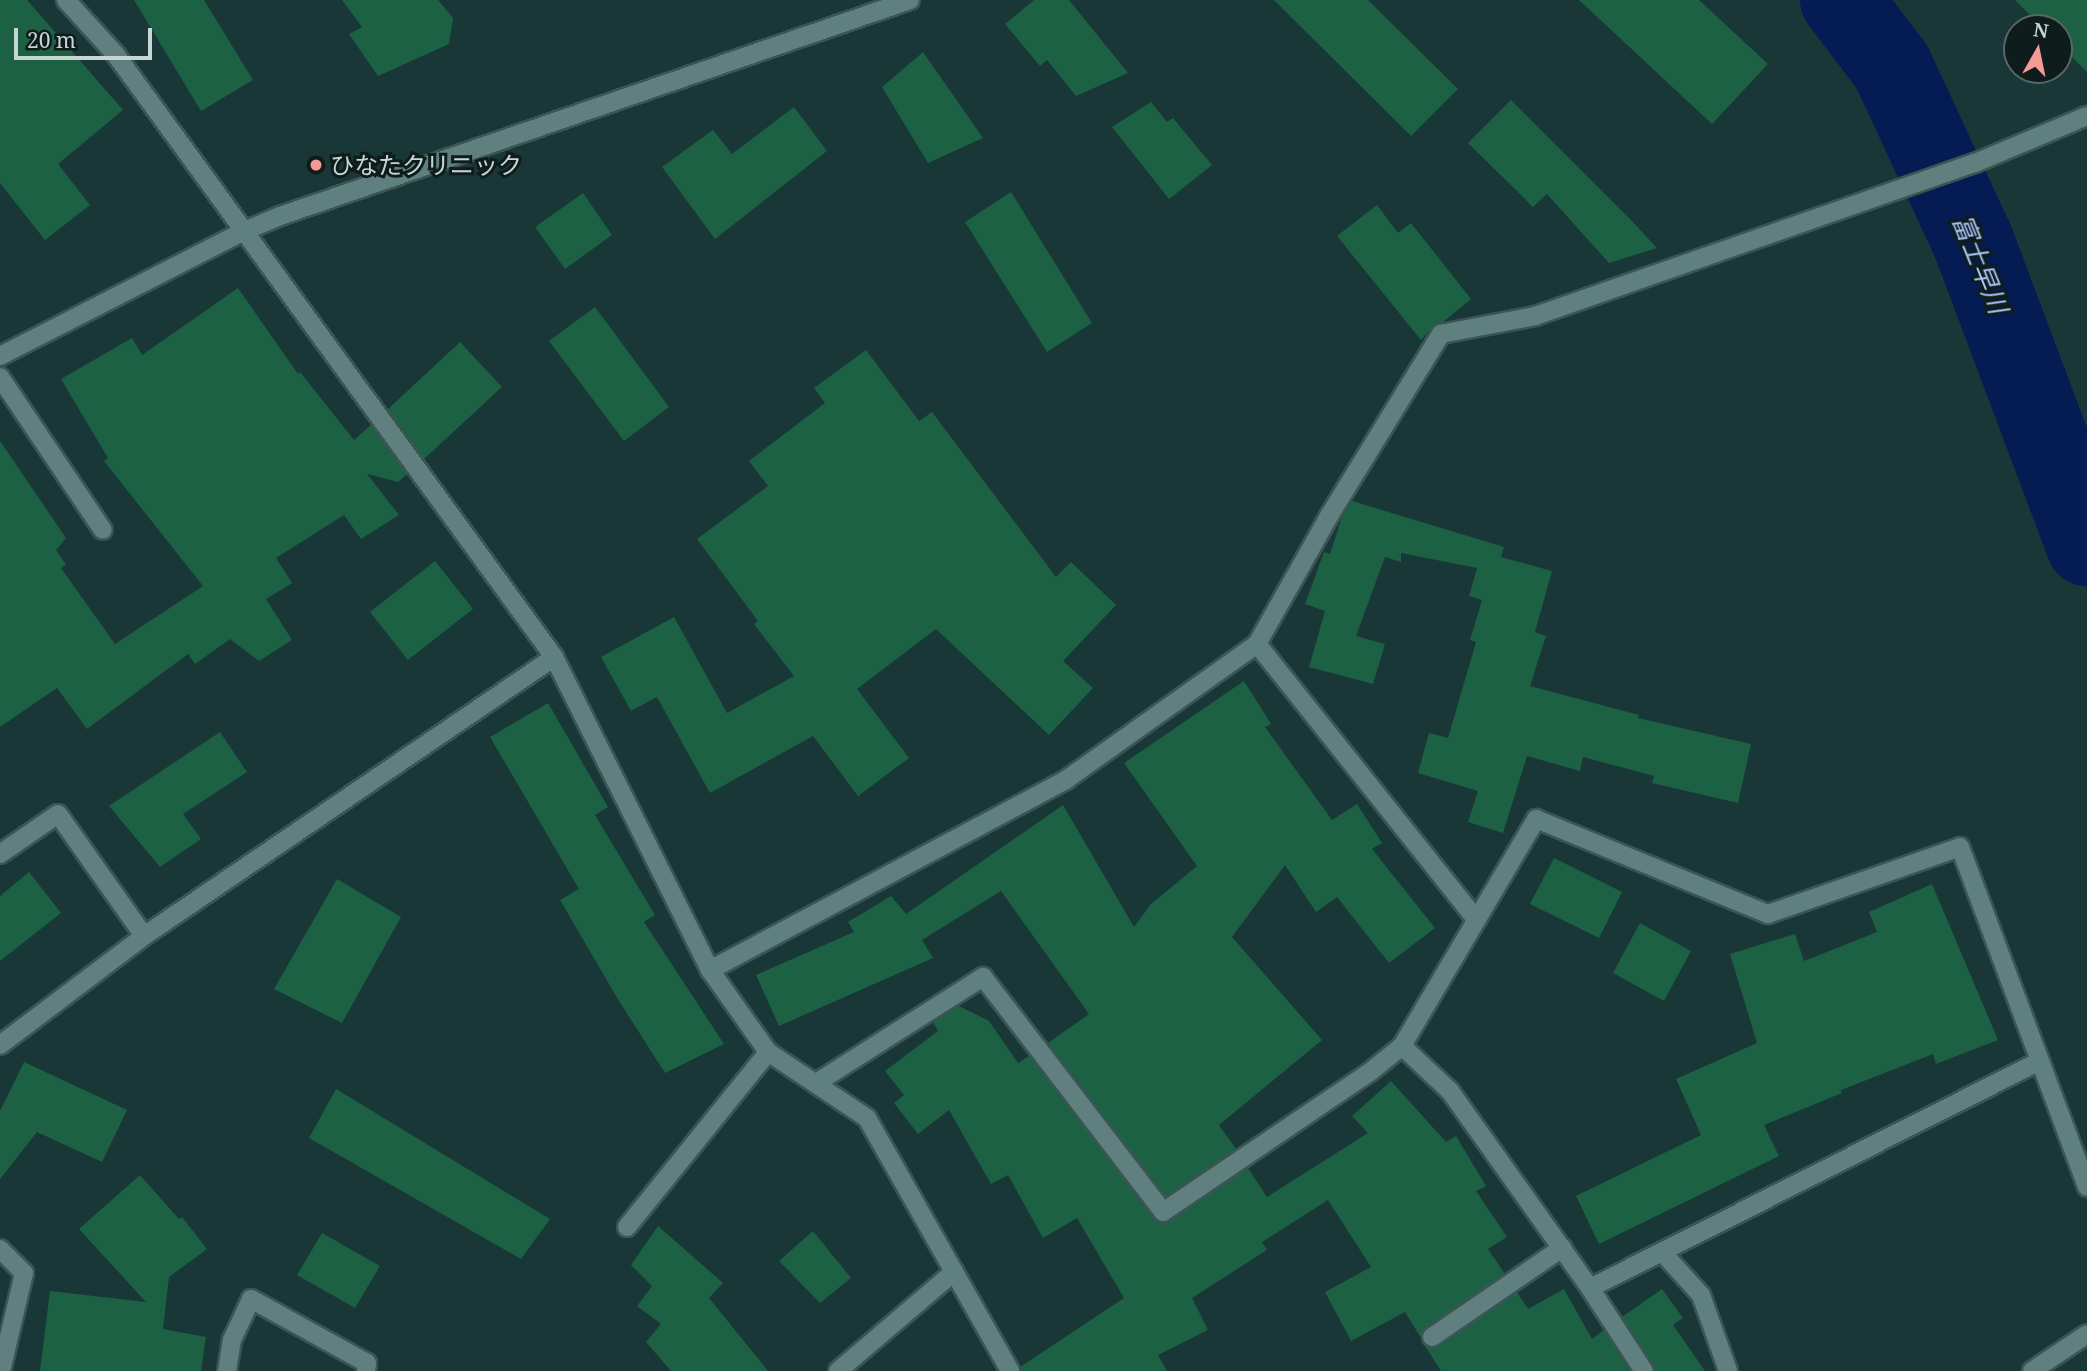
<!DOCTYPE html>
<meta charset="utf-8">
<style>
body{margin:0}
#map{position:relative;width:2087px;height:1371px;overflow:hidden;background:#193737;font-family:"Noto Serif","Noto Sans JP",serif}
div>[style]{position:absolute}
.river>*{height:82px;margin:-41px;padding:0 41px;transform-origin:41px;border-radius:41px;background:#041b54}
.building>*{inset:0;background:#1c6143}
.roads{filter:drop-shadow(2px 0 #3b5555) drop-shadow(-2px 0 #3b5555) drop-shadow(0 2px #3b5555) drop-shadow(0 -2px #3b5555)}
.street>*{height:18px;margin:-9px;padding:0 9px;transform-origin:9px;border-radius:9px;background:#60807f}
.secondary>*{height:18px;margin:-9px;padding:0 9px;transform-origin:9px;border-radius:9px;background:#60807f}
.dots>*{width:19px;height:19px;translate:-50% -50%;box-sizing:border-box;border:4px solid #0f1c1c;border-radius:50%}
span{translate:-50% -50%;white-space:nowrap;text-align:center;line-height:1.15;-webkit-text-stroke:6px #0f1c1c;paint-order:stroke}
.poi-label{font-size:24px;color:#c5d6d5}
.left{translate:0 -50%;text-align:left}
.water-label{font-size:26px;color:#aac6fc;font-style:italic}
.north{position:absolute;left:2003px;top:14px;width:70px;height:70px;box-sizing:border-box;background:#0f1c1c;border:2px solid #586666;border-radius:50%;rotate:9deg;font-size:19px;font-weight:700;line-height:28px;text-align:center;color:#c5d6d5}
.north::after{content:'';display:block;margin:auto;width:24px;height:32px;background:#f59b96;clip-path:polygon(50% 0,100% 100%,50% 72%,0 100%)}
.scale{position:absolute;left:14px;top:28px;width:138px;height:32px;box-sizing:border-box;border:4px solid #c5d6d5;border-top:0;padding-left:9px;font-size:21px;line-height:24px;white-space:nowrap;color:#c5d6d5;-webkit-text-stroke:5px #0f1c1c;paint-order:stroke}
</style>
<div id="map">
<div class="river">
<div style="left:1841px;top:0;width:84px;rotate:52.7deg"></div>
<div style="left:1892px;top:67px;width:195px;rotate:65.1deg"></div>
<div style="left:1974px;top:244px;width:322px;rotate:69.4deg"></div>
</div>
<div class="building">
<div style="clip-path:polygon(0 0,27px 0,123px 110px,58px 164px,90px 205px,45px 240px,0 183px)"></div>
<div style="clip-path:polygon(134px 0,204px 0,253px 80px,201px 111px)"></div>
<div style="clip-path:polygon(342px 0,438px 0,453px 18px,449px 44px,378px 76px,349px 34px,362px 27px)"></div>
<div style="clip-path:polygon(1034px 0,1069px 0,1128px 73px,1076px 96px,1047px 60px,1040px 66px,1005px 24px)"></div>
<div style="clip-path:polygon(1274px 0,1368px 0,1458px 89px,1411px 136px)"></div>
<div style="clip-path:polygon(1579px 0,1699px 0,1768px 64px,1712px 124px)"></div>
<div style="clip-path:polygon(2015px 0,2087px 0,2087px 72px,2059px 44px,2059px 28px,2043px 28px)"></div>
<div style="clip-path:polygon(923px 52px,983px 138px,928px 163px,882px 87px)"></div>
<div style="clip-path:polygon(1511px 100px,1630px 219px,1657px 248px,1609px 263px,1547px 194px,1533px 207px,1468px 143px)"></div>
<div style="clip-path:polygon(1151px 102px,1167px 122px,1173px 118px,1212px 165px,1169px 199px,1112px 127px)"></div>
<div style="clip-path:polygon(794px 107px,827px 151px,715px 239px,662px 167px,713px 130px,732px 154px)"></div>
<div style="clip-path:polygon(1011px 192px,1092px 323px,1047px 352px,965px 222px)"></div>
<div style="clip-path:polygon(583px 193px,612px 235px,565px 269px,535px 227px)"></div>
<div style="clip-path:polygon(1377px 205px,1398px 233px,1411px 223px,1471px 299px,1443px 322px,1434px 325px,1421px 340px,1337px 236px)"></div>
<div style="clip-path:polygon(238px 288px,298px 374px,300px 372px,354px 440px,371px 425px,407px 474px,398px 482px,367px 474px,399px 515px,361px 539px,344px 515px,276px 558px,292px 583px,266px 599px,292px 640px,259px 661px,230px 639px,195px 664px,188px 654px,87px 729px,57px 688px,0 727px,0 441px,66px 538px,56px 550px,66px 565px,61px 568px,115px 644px,203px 586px,104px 461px,108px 458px,61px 379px,132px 338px,142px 355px)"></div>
<div style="clip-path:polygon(595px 307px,669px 407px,624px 441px,549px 341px)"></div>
<div style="clip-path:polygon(460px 342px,502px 387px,424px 459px,388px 409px)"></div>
<div style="clip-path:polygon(866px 350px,919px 421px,932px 412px,1056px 577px,1071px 562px,1116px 605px,1063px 661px,1093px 688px,1049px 735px,936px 629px,857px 689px,909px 758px,858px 796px,813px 736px,710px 793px,657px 697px,631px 711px,601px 657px,674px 617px,727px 713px,794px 676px,754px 624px,758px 621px,697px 539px,768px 486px,749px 461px,825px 403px,814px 388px)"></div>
<div style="clip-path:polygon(1352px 501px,1504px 547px,1501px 557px,1552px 571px,1535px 632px,1546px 636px,1530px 686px,1639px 715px,1638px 718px,1751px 744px,1738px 803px,1652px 783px,1654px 776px,1583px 757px,1580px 771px,1527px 756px,1503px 833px,1468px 822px,1478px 791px,1418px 773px,1429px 733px,1448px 738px,1476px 642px,1470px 640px,1482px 600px,1469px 596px,1477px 568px,1401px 553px,1401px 562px,1385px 557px,1356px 636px,1385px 644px,1373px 684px,1309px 667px,1325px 611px,1305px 604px,1324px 552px,1330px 554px,1342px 517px)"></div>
<div style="clip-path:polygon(435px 561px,473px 609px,408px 660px,370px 612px)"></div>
<div style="clip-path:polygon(1244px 681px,1271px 724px,1265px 727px,1332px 820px,1357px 804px,1382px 843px,1372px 849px,1435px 928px,1389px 963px,1337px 897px,1316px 912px,1285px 865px,1232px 937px,1322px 1040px,1219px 1125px,1236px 1149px,1166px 1197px,1048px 1043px,1089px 1014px,1001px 891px,922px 940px,933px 958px,779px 1026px,756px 975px,854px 932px,848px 922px,891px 896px,906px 914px,1063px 805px,1134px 927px,1151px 904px,1197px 866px,1124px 763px)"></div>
<div style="clip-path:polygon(548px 703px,608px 807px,595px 815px,655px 915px,644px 922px,724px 1044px,665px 1073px,619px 1001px,560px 900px,579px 889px,490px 737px)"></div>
<div style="clip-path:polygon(220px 732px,247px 772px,183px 814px,201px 839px,160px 867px,109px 806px)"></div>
<div style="clip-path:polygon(1554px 858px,1622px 892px,1599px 938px,1530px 904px)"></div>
<div style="clip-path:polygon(29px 872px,61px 913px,0 961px,0 896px)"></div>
<div style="clip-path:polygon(337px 879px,401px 917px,342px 1023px,274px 989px)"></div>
<div style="clip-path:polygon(1932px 884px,1998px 1040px,1936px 1064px,1933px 1054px,1841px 1090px,1842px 1093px,1764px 1125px,1779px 1156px,1599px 1244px,1576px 1196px,1701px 1135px,1676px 1079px,1757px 1043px,1730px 954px,1795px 934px,1804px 961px,1877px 932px,1869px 912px)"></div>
<div style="clip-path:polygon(1640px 923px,1691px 951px,1664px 1001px,1613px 973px)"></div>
<div style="clip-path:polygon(959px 1006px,989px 1021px,1018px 1063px,1029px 1056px,1159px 1223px,1169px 1221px,1248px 1168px,1267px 1197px,1368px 1133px,1352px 1116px,1391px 1081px,1446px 1142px,1456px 1136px,1486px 1186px,1476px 1191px,1507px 1237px,1488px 1249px,1505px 1274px,1426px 1328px,1421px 1338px,1405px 1312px,1351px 1341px,1325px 1292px,1371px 1267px,1328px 1200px,1262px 1242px,1267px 1250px,1192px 1298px,1208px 1330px,1158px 1355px,1167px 1371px,1021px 1371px,1020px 1367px,1124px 1298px,1077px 1218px,1043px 1238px,1008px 1175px,991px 1184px,949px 1110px,918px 1134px,894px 1103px,904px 1095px,885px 1071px,938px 1031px,933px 1022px)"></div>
<div style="clip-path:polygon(24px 1062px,127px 1110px,102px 1162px,37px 1132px,0 1179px,0 1111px)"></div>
<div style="clip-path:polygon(336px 1089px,550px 1219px,521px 1259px,309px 1138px)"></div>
<div style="clip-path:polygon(140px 1175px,179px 1219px,182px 1217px,207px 1249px,169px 1277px,163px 1329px,206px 1337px,201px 1371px,40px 1371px,50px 1291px,146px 1302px,79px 1229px)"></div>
<div style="clip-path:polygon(658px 1226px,723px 1283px,709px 1298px,768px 1371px,671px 1371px,646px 1342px,661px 1324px,637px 1306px,652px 1286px,631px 1265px)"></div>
<div style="clip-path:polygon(813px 1231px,851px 1278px,820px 1303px,779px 1261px)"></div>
<div style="clip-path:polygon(322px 1233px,380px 1266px,355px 1308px,297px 1275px)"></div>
<div style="clip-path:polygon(1564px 1289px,1592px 1339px,1604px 1330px,1630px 1371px,1441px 1371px,1425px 1346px,1438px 1346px,1517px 1292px,1528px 1309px)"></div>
<div style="clip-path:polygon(1662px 1289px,1683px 1318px,1673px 1325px,1705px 1371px,1655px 1371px,1622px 1317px)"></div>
</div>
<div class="roads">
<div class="street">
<div style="left:66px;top:0;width:74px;rotate:47.7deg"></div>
<div style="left:116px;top:55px;width:744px;rotate:53.96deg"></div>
<div style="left:554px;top:657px;width:350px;rotate:63.5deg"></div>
<div style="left:710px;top:970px;width:100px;rotate:54.7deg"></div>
<div style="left:768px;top:1052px;width:119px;rotate:33.7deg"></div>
<div style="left:867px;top:1118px;width:291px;rotate:60.5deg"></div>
<div style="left:0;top:377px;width:184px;rotate:56.1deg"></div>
<div style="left:1257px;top:644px;width:350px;rotate:51.5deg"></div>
<div style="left:0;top:854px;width:70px;rotate:-34.6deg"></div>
<div style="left:58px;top:814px;width:149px;rotate:54.8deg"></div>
<div style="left:710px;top:970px;width:405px;rotate:-28.1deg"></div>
<div style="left:1067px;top:779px;width:233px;rotate:-35.4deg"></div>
<div style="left:1257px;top:644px;width:147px;rotate:-60.6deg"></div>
<div style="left:1329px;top:516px;width:214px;rotate:-58.4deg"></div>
<div style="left:1441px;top:334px;width:96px;rotate:-10.8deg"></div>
<div style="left:1535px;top:316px;width:466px;rotate:-19.2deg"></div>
<div style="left:1975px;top:163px;width:121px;rotate:-22.8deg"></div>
<div style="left:0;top:1045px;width:181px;rotate:-37.1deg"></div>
<div style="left:144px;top:936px;width:496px;rotate:-34.2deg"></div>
<div style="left:1402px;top:1046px;width:66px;rotate:43.2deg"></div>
<div style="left:1450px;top:1091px;width:242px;rotate:54.6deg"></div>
<div style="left:1590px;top:1288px;width:99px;rotate:57deg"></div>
<div style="left:816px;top:1083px;width:198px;rotate:-32.4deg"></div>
<div style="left:983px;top:977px;width:296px;rotate:52.5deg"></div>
<div style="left:1163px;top:1212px;width:250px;rotate:-34.1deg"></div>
<div style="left:1370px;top:1072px;width:41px;rotate:-39.1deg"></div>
<div style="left:1402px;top:1046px;width:264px;rotate:-59.4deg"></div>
<div style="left:1536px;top:819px;width:251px;rotate:22.3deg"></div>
<div style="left:1768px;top:914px;width:203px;rotate:-19.2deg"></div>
<div style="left:1960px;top:847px;width:363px;rotate:69.5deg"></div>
<div style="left:627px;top:1227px;width:225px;rotate:-51.1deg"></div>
<div style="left:0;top:1249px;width:34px;rotate:45deg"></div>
<div style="left:24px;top:1273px;width:101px;rotate:103.2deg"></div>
<div style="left:1662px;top:1252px;width:58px;rotate:47.8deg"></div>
<div style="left:1701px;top:1295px;width:81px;rotate:70.4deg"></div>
<div style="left:1590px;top:1288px;width:504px;rotate:-26.77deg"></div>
<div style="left:1432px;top:1337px;width:158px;rotate:-34.4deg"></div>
<div style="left:227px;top:1371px;width:31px;rotate:-81deg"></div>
<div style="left:232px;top:1340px;width:45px;rotate:-65.1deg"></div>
<div style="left:251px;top:1299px;width:132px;rotate:28.9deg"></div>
<div style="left:367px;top:1363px;width:8px;rotate:97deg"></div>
<div style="left:838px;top:1371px;width:153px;rotate:-40.5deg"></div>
<div style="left:2032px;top:1371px;width:66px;rotate:-33.9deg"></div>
</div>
<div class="secondary">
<div style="left:0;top:356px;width:272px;rotate:-27.1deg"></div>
<div style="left:242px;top:232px;width:41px;rotate:-22.8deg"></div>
<div style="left:280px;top:216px;width:666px;rotate:-18.92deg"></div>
</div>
</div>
<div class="dots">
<div style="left:316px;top:165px;background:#f59b96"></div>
</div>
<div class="poi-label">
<span class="left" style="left:330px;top:165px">ひなたクリニック</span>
</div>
<div class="water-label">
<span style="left:1980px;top:264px;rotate:68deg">富士早川</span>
</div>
<div class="north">N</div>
<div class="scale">20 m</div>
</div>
